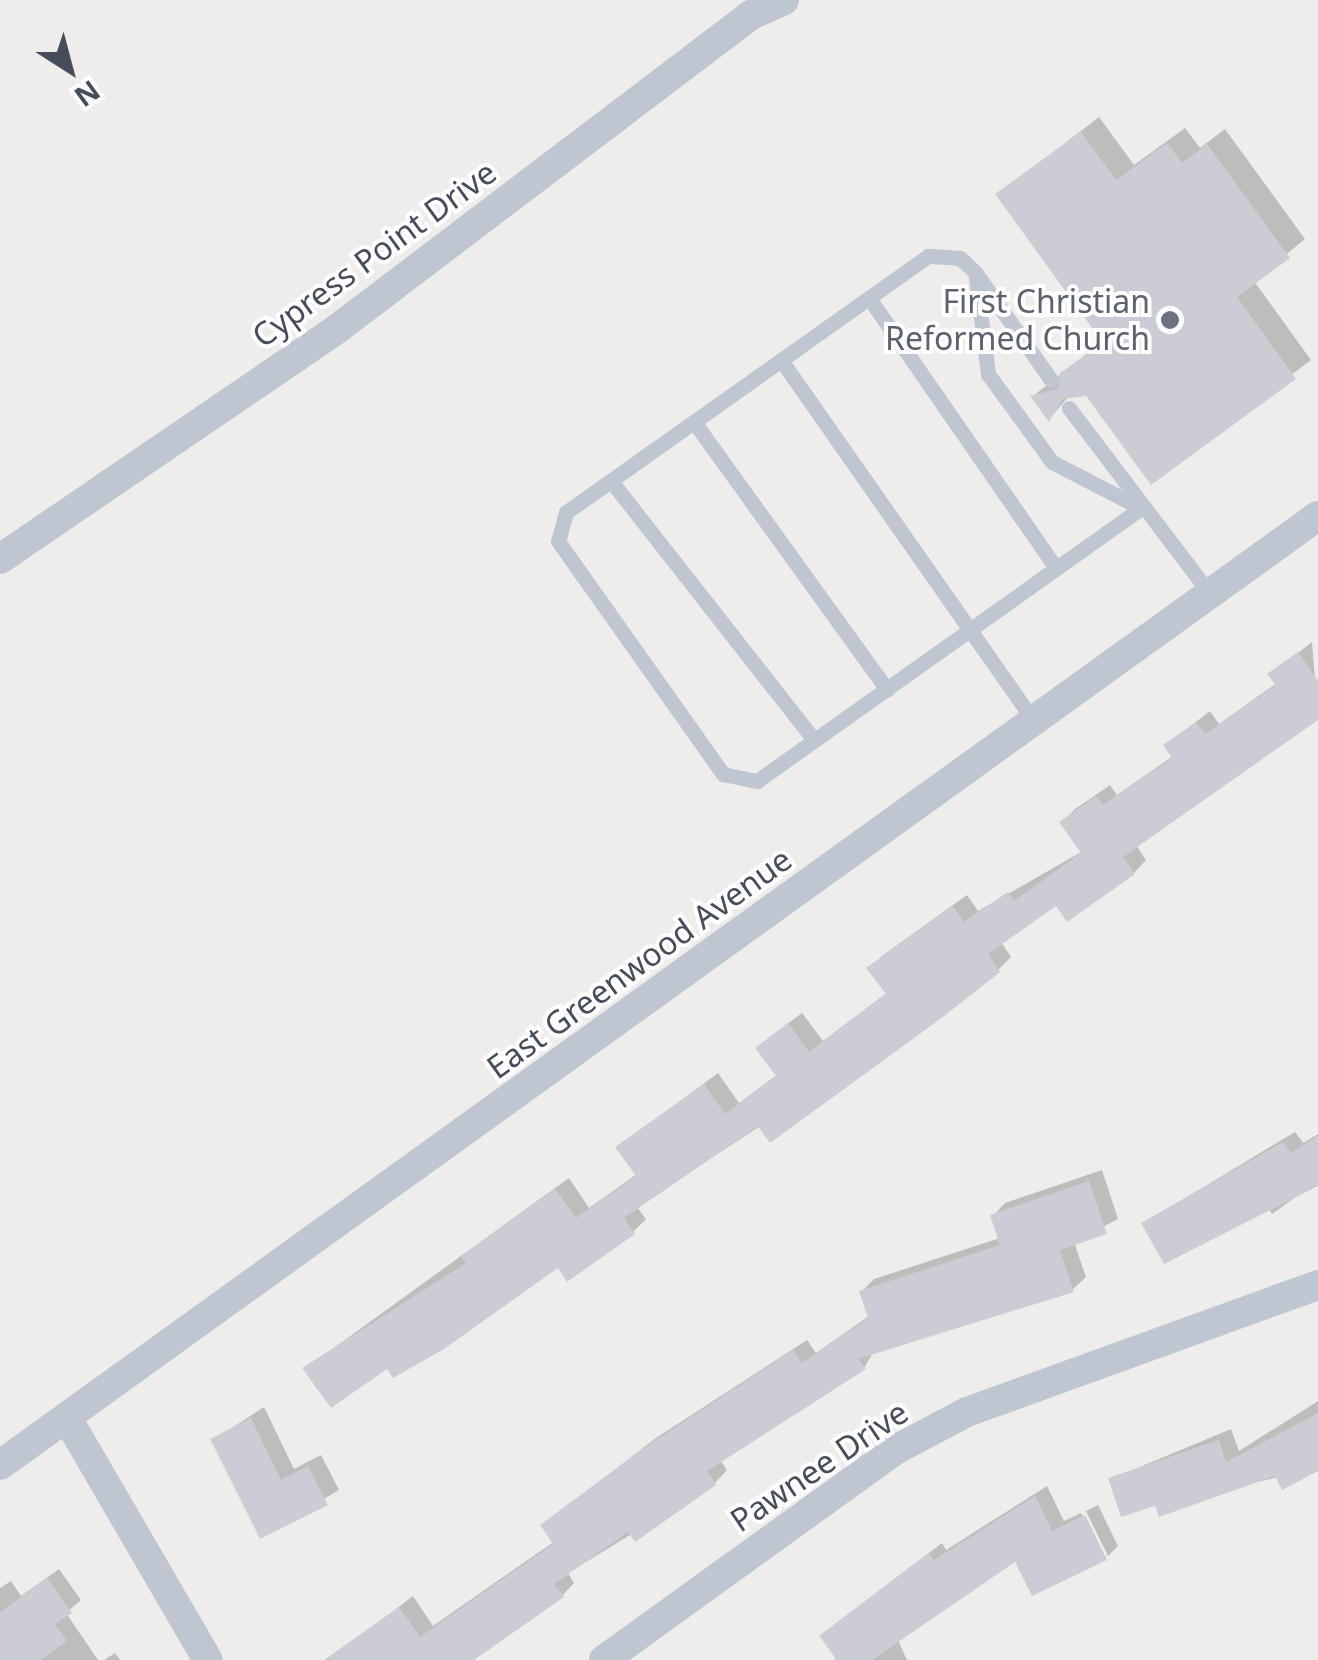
<!DOCTYPE html>
<style>
body{margin:0}
#map{position:relative;width:1318px;height:1660px;overflow:hidden;background:#efedec;font-family:"Noto Sans",sans-serif}
div>[style]{position:absolute}
.shadow>*{inset:0;background:#0003}
.building>*{inset:0;background:#cccdd4}
.lane>*{height:15px;margin:-7.5px;padding:0 7.5px;transform-origin:7.5px;border-radius:7.5px;background:#c0c6d1}
.street>*{height:30px;margin:-15px;padding:0 15px;transform-origin:15px;border-radius:15px;background:#c0c6d1}
.dots>*{width:28px;height:28px;translate:-50% -50%;box-sizing:border-box;border:5px solid #fff;border-radius:50%}
span{translate:-50% -50%;white-space:nowrap;text-align:center;line-height:1.15;-webkit-text-stroke:8px #fff;paint-order:stroke}
.street-label{font-size:32px;color:#464c59}
.worship-label{font-size:32px;color:#5b616d}
.right{translate:-100% -50%;text-align:right}
.north{position:absolute;left:20px;top:20px;width:100px;height:100px;-webkit-text-stroke:8px #fff;paint-order:stroke;rotate:144deg;font-size:28px;font-weight:700;line-height:40px;text-align:center;color:#464c59}
.north::after{content:'';display:block;margin:auto;width:35px;height:45px;background:#464c59;clip-path:polygon(50% 0,100% 100%,50% 72%,0 100%)}
</style>
<div id="map">
<div class="shadow">
<div style="clip-path:polygon(1099px 117px,1134px 165px,1185px 128px,1200px 148px,1225px 129px,1305px 239px,1254px 281px,1311px 360px,1151px 481px,1087px 393px,1070px 395px,1050px 418px,1033px 396px,1104px 340px,999px 194px)"></div>
<div style="clip-path:polygon(1312px 642px,1318px 717px,1136px 845px,1146px 860px,1134px 873px,1057px 903px,1001px 942px,1011px 957px,998px 970px,637px 1207px,646px 1219px,633px 1232px,558px 1265px,387px 1366px,306px 1368px,569px 1178px,589px 1208px,637px 1174px,618px 1147px,718px 1073px,739px 1103px,778px 1074px,758px 1048px,771px 1036px,802px 1013px,823px 1041px,888px 992px,870px 969px,882px 956px,967px 895px,978px 911px,1083px 851px,1062px 822px,1075px 809px,1110px 785px,1117px 795px,1173px 756px,1166px 745px,1210px 711px,1219px 724px,1277px 683px,1271px 674px)"></div>
<div style="clip-path:polygon(1295px 1132px,1303px 1143px,1318px 1134px,1318px 1181px,1272px 1214px,1266px 1204px,1144px 1223px)"></div>
<div style="clip-path:polygon(1102px 1170px,1118px 1219px,1074px 1242px,1086px 1277px,1073px 1289px,874px 1351px,864px 1368px,720px 1460px,727px 1470px,715px 1483px,568px 1573px,574px 1583px,562px 1596px,468px 1660px,333px 1657px,413px 1596px,433px 1626px,555px 1541px,543px 1525px,656px 1438px,807px 1340px,816px 1353px,869px 1316px,862px 1291px,874px 1279px,1000px 1238px,993px 1216px,1005px 1203px)"></div>
<div style="clip-path:polygon(1318px 1401px,1318px 1469px,1156px 1503px,1111px 1479px,1231px 1429px,1239px 1451px)"></div>
<div style="clip-path:polygon(264px 1407px,294px 1469px,321px 1455px,339px 1490px,261px 1536px,213px 1440px)"></div>
<div style="clip-path:polygon(1047px 1486px,1064px 1521px,1081px 1513px,1106px 1558px,1016px 1558px,898px 1640px,907px 1660px,836px 1660px,823px 1636px,835px 1624px,942px 1543px,946px 1550px)"></div>
<div style="clip-path:polygon(1098px 1505px,1118px 1546px,1108px 1556px,1086px 1511px)"></div>
<div style="clip-path:polygon(59px 1569px,81px 1600px,66px 1613px,98px 1660px,0 1660px,0 1588px,11px 1581px,21px 1596px)"></div>
<div style="clip-path:polygon(115px 1653px,120px 1660px,104px 1660px)"></div>
</div>
<div class="building">
<div style="clip-path:polygon(1081px 132px,1116px 180px,1167px 143px,1182px 163px,1207px 144px,1290px 258px,1237px 297px,1296px 379px,1151px 485px,1086px 396px,1063px 399px,1049px 422px,1030px 396px,1058px 389px,1060px 373px,1103px 343px,995px 194px)"></div>
<div style="clip-path:polygon(1298px 652px,1318px 681px,1318px 720px,1123px 857px,1135px 874px,1067px 922px,1056px 906px,988px 954px,1000px 972px,943px 1017px,770px 1143px,758px 1126px,624px 1218px,635px 1234px,567px 1282px,558px 1268px,444px 1349px,393px 1378px,387px 1369px,331px 1408px,302px 1368px,466px 1263px,461px 1256px,555px 1189px,576px 1218px,636px 1176px,615px 1147px,704px 1084px,725px 1114px,776px 1076px,755px 1048px,788px 1023px,809px 1052px,886px 994px,866px 968px,953px 906px,964px 922px,1008px 892px,1014px 901px,1081px 853px,1059px 822px,1096px 796px,1103px 805px,1172px 758px,1163px 745px,1196px 722px,1205px 734px,1276px 685px,1267px 674px)"></div>
<div style="clip-path:polygon(1318px 1135px,1318px 1186px,1164px 1264px,1141px 1223px,1283px 1142px,1291px 1153px)"></div>
<div style="clip-path:polygon(1089px 1181px,1107px 1234px,1060px 1250px,1074px 1292px,858px 1359px,866px 1369px,707px 1471px,716px 1485px,635px 1542px,628px 1532px,554px 1584px,564px 1597px,474px 1660px,324px 1660px,399px 1607px,420px 1637px,553px 1544px,540px 1525px,641px 1450px,793px 1350px,802px 1363px,868px 1318px,859px 1291px,1000px 1245px,990px 1215px)"></div>
<div style="clip-path:polygon(1318px 1413px,1318px 1471px,1282px 1490px,1275px 1476px,1159px 1517px,1155px 1506px,1121px 1517px,1108px 1478px,1219px 1440px,1226px 1462px)"></div>
<div style="clip-path:polygon(251px 1418px,281px 1480px,308px 1466px,328px 1505px,260px 1539px,210px 1439px)"></div>
<div style="clip-path:polygon(1035px 1496px,1052px 1531px,1085px 1515px,1107px 1560px,1032px 1596px,1015px 1562px,872px 1660px,837px 1660px,819px 1636px,929px 1553px,934px 1560px)"></div>
<div style="clip-path:polygon(47px 1578px,72px 1613px,55px 1624px,67px 1641px,40px 1660px,0 1660px,0 1612px)"></div>
</div>
<div class="lane">
<div style="left:976px;top:278px;width:97px;rotate:82.9deg"></div>
<div style="left:988px;top:374px;width:109px;rotate:54deg"></div>
<div style="left:1052px;top:462px;width:100px;rotate:27.3deg"></div>
<div style="left:869px;top:298px;width:328px;rotate:55.3deg"></div>
<div style="left:781px;top:360px;width:441px;rotate:55deg"></div>
<div style="left:1051px;top:380px;width:132px;rotate:-125.1deg"></div>
<div style="left:975px;top:272px;width:21px;rotate:-137deg"></div>
<div style="left:960px;top:258px;width:32px;rotate:-176deg"></div>
<div style="left:928px;top:256px;width:443px;rotate:144.7deg"></div>
<div style="left:566px;top:512px;width:30px;rotate:105deg"></div>
<div style="left:558px;top:541px;width:286px;rotate:54.7deg"></div>
<div style="left:723px;top:774px;width:35px;rotate:12deg"></div>
<div style="left:757px;top:781px;width:471px;rotate:-35.4deg"></div>
<div style="left:1069px;top:408px;width:233px;rotate:52.8deg"></div>
<div style="left:694px;top:422px;width:330px;rotate:54.2deg"></div>
<div style="left:611px;top:481px;width:329px;rotate:51.9deg"></div>
</div>
<div class="street">
<div style="left:0;top:559px;width:408px;rotate:-34.3deg"></div>
<div style="left:337px;top:329px;width:520px;rotate:-37.18deg"></div>
<div style="left:751px;top:15px;width:36px;rotate:-24deg"></div>
<div style="left:67px;top:1418px;width:280px;rotate:59.8deg"></div>
<div style="left:0;top:1465px;width:1624px;rotate:-35.76deg"></div>
<div style="left:604px;top:1660px;width:361px;rotate:-35.8deg"></div>
<div style="left:897px;top:1449px;width:79px;rotate:-27.9deg"></div>
<div style="left:967px;top:1412px;width:373px;rotate:-19.9deg"></div>
</div>
<div class="dots">
<div style="left:1170px;top:320px;background:#6b7280"></div>
</div>
<div class="street-label">
<span style="left:374px;top:254px;rotate:-36deg">Cypress Point Drive</span>
<span style="left:639px;top:963px;rotate:-36deg">East Greenwood Avenue</span>
<span style="left:819px;top:1466px;rotate:-34deg">Pawnee Drive</span>
</div>
<div class="worship-label">
<span class="right" style="left:1150px;top:320px">First Christian<br>Reformed Church</span>
</div>
<div class="north">N</div>
</div>
